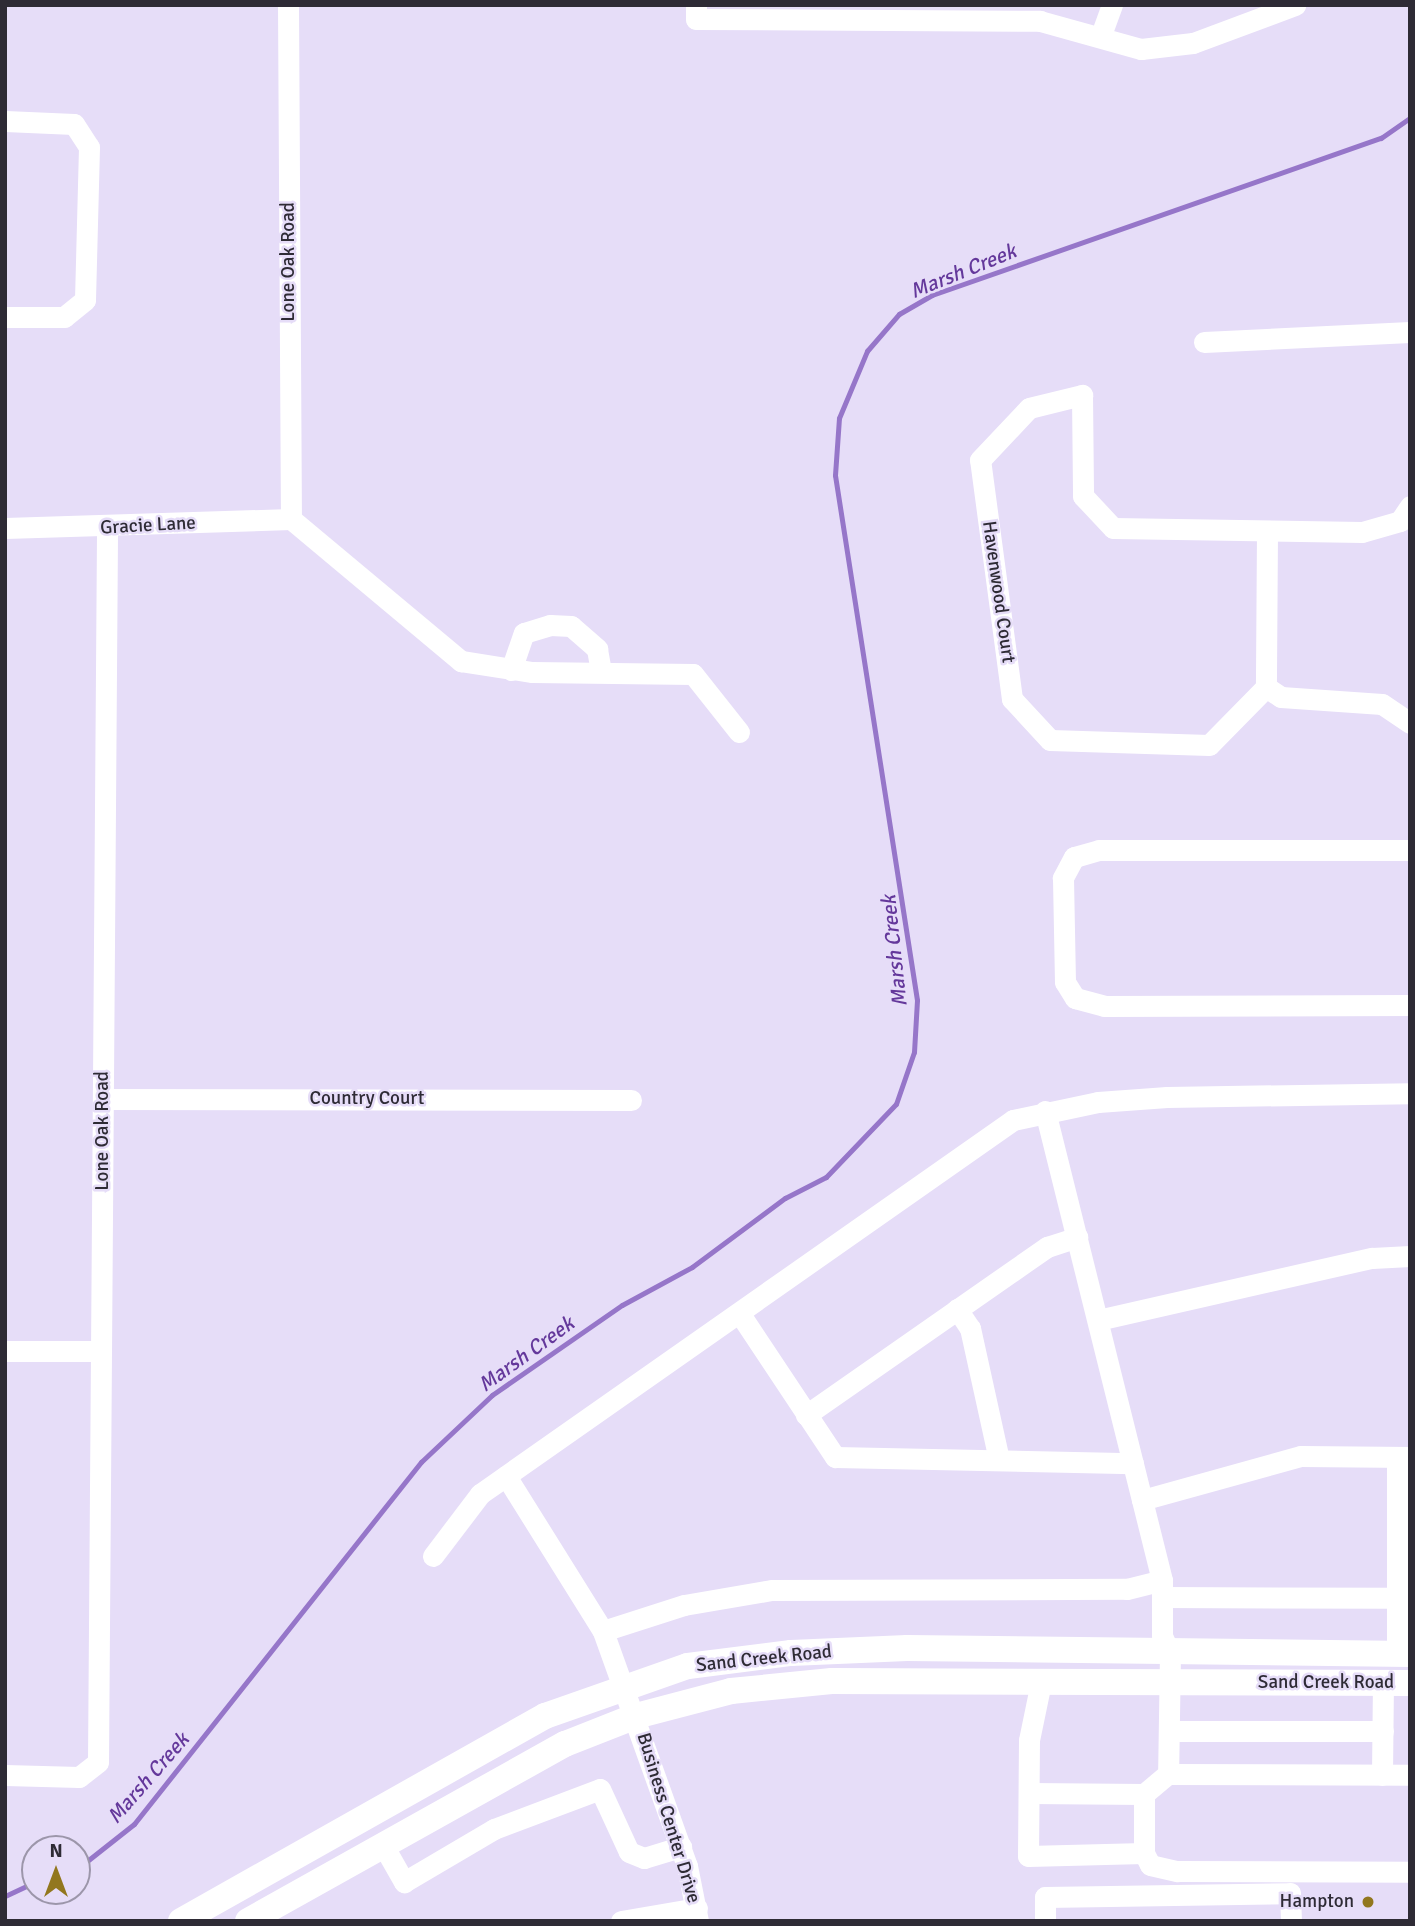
<!DOCTYPE html>
<style>
body{margin:0}
#map{position:relative;width:1415px;height:1926px;overflow:hidden;background:#e6ddf8;font-family:Signika,sans-serif}
div>[style]{position:absolute}
.stream>*{height:5px;margin:-2.5px;padding:0 2.5px;transform-origin:2.5px;border-radius:2.5px;background:#9676c9}
.minor>*{height:21px;margin:-10.5px;padding:0 10.5px;transform-origin:10.5px;border-radius:10.5px;background:#fff}
.major>*{height:26px;margin:-13px;padding:0 13px;transform-origin:13px;border-radius:13px;background:#fff}
.dots>*{width:19px;height:19px;translate:-50% -50%;box-sizing:border-box;border:4px solid #e6ddf8;border-radius:50%}
span{translate:-50% -50%;white-space:nowrap;text-align:center;line-height:1.15;-webkit-text-stroke:5px #e6ddf8;paint-order:stroke}
.street-label{font-size:19px;color:#2e2b35}
.poi-label{font-size:19px;color:#2e2b35}
.right{translate:-100% -50%;text-align:right}
.water-label{font-size:21px;color:#64389b;font-style:italic}
.frame{position:absolute;inset:0;border:7px solid #2e2b35;pointer-events:none}
.north{position:absolute;left:21px;top:1835px;width:70px;height:70px;box-sizing:border-box;background:#e6ddf8;border:2px solid #9c96aa;border-radius:50%;rotate:0deg;font-size:19px;font-weight:700;line-height:28px;text-align:center;color:#2e2b35}
.north::after{content:'';display:block;margin:auto;width:24px;height:32px;background:#92771e;clip-path:polygon(50% 0,100% 100%,50% 72%,0 100%)}
</style>
<div id="map">
<div class="stream">
<div style="left:77px;top:1869px;width:73px;rotate:-38.3deg"></div>
<div style="left:134px;top:1824px;width:462px;rotate:-51.6deg"></div>
<div style="left:421px;top:1462px;width:98px;rotate:-43.3deg"></div>
<div style="left:492px;top:1395px;width:158px;rotate:-34.7deg"></div>
<div style="left:622px;top:1305px;width:80px;rotate:-28.5deg"></div>
<div style="left:692px;top:1267px;width:116px;rotate:-36.6deg"></div>
<div style="left:785px;top:1198px;width:46px;rotate:-27.1deg"></div>
<div style="left:826px;top:1177px;width:101px;rotate:-46.2deg"></div>
<div style="left:896px;top:1104px;width:55px;rotate:-70.9deg"></div>
<div style="left:914px;top:1052px;width:52px;rotate:-86.7deg"></div>
<div style="left:917px;top:1000px;width:531px;rotate:-98.88deg"></div>
<div style="left:835px;top:475px;width:57px;rotate:-86deg"></div>
<div style="left:839px;top:418px;width:73px;rotate:-67.3deg"></div>
<div style="left:867px;top:351px;width:49px;rotate:-49.1deg"></div>
<div style="left:899px;top:314px;width:38px;rotate:-30deg"></div>
<div style="left:932px;top:295px;width:476px;rotate:-19.3deg"></div>
<div style="left:1381px;top:138px;width:35px;rotate:-35deg"></div>
<div style="left:5px;top:1896px;width:33px;rotate:-25deg"></div>
</div>
<div class="minor">
<div style="left:288px;top:5px;width:514px;rotate:89.67deg"></div>
<div style="left:696px;top:5px;width:14px;rotate:90deg"></div>
<div style="left:696px;top:19px;width:344px;rotate:0.3deg"></div>
<div style="left:1040px;top:21px;width:105px;rotate:15.5deg"></div>
<div style="left:1141px;top:49px;width:52px;rotate:-6.6deg"></div>
<div style="left:1193px;top:43px;width:109px;rotate:-20.4deg"></div>
<div style="left:1101px;top:35px;width:32px;rotate:-70deg"></div>
<div style="left:5px;top:121px;width:69px;rotate:2.5deg"></div>
<div style="left:74px;top:124px;width:27px;rotate:57deg"></div>
<div style="left:89px;top:147px;width:153px;rotate:91.5deg"></div>
<div style="left:85px;top:300px;width:27px;rotate:141deg"></div>
<div style="left:64px;top:317px;width:59px;rotate:180deg"></div>
<div style="left:1204px;top:342px;width:206px;rotate:-2.8deg"></div>
<div style="left:291px;top:519px;width:222px;rotate:39.9deg"></div>
<div style="left:461px;top:661px;width:72px;rotate:8.8deg"></div>
<div style="left:532px;top:672px;width:161px;rotate:0.7deg"></div>
<div style="left:693px;top:674px;width:74px;rotate:51.6deg"></div>
<div style="left:5px;top:528px;width:286px;rotate:-1.8deg"></div>
<div style="left:1267px;top:532px;width:155px;rotate:90.4deg"></div>
<div style="left:1266px;top:687px;width:81px;rotate:134.5deg"></div>
<div style="left:1209px;top:745px;width:159px;rotate:-178.2deg"></div>
<div style="left:1050px;top:740px;width:56px;rotate:-132.8deg"></div>
<div style="left:1012px;top:699px;width:241px;rotate:-97.6deg"></div>
<div style="left:980px;top:460px;width:71px;rotate:-46.7deg"></div>
<div style="left:1029px;top:408px;width:55px;rotate:-13.8deg"></div>
<div style="left:1082px;top:395px;width:101px;rotate:89.4deg"></div>
<div style="left:1083px;top:496px;width:44px;rotate:46.8deg"></div>
<div style="left:1113px;top:528px;width:249px;rotate:0.9deg"></div>
<div style="left:1362px;top:532px;width:40px;rotate:-16deg"></div>
<div style="left:1400px;top:521px;width:18px;rotate:-56deg"></div>
<div style="left:511px;top:670px;width:39px;rotate:-71deg"></div>
<div style="left:524px;top:633px;width:27px;rotate:-17deg"></div>
<div style="left:550px;top:625px;width:21px;rotate:3deg"></div>
<div style="left:571px;top:626px;width:35px;rotate:41deg"></div>
<div style="left:597px;top:649px;width:23px;rotate:80deg"></div>
<div style="left:1266px;top:687px;width:18px;rotate:34deg"></div>
<div style="left:1281px;top:697px;width:101px;rotate:4deg"></div>
<div style="left:1382px;top:704px;width:34px;rotate:34deg"></div>
<div style="left:1410px;top:850px;width:311px;rotate:180deg"></div>
<div style="left:1099px;top:850px;width:26px;rotate:164deg"></div>
<div style="left:1074px;top:857px;width:24px;rotate:118deg"></div>
<div style="left:1063px;top:878px;width:104px;rotate:88.9deg"></div>
<div style="left:1065px;top:982px;width:19px;rotate:58deg"></div>
<div style="left:1075px;top:998px;width:30px;rotate:15deg"></div>
<div style="left:1104px;top:1006px;width:306px;rotate:-0.2deg"></div>
<div style="left:104px;top:1099px;width:527px;rotate:0.11deg"></div>
<div style="left:1045px;top:1111px;width:483px;rotate:76deg"></div>
<div style="left:1162px;top:1580px;width:56px;rotate:90deg"></div>
<div style="left:1162px;top:1636px;width:19px;rotate:65deg"></div>
<div style="left:1170px;top:1653px;width:121px;rotate:90.9deg"></div>
<div style="left:1168px;top:1774px;width:242px;rotate:0.2deg"></div>
<div style="left:957px;top:1309px;width:23px;rotate:56deg"></div>
<div style="left:970px;top:1328px;width:135px;rotate:77.6deg"></div>
<div style="left:740px;top:1314px;width:172px;rotate:56.4deg"></div>
<div style="left:835px;top:1457px;width:298px;rotate:1.2deg"></div>
<div style="left:1098px;top:1320px;width:281px;rotate:-12.8deg"></div>
<div style="left:1372px;top:1258px;width:38px;rotate:-3deg"></div>
<div style="left:5px;top:1351px;width:96px"></div>
<div style="left:806px;top:1415px;width:294px;rotate:-34.9deg"></div>
<div style="left:1047px;top:1247px;width:32px;rotate:-18deg"></div>
<div style="left:506px;top:1476px;width:183px;rotate:58deg"></div>
<div style="left:1142px;top:1500px;width:165px;rotate:-15.5deg"></div>
<div style="left:1301px;top:1456px;width:109px;rotate:0.5deg"></div>
<div style="left:433px;top:1556px;width:78px;rotate:-52.8deg"></div>
<div style="left:480px;top:1494px;width:651px;rotate:-35.06deg"></div>
<div style="left:1013px;top:1120px;width:87px;rotate:-12deg"></div>
<div style="left:1098px;top:1102px;width:69px;rotate:-4.1deg"></div>
<div style="left:1167px;top:1097px;width:243px;rotate:-0.9deg"></div>
<div style="left:1162px;top:1597px;width:235px;rotate:0.2deg"></div>
<div style="left:1397px;top:1653px;width:196px;rotate:-90deg"></div>
<div style="left:1041px;top:1682px;width:59px;rotate:101.7deg"></div>
<div style="left:1029px;top:1740px;width:116px;rotate:90.5deg"></div>
<div style="left:1028px;top:1856px;width:116px;rotate:-1.5deg"></div>
<div style="left:1144px;top:1853px;width:59px;rotate:-90deg"></div>
<div style="left:1144px;top:1794px;width:31px;rotate:-40deg"></div>
<div style="left:1169px;top:1731px;width:214px"></div>
<div style="left:5px;top:1775px;width:74px;rotate:1.5deg"></div>
<div style="left:79px;top:1777px;width:24px;rotate:-38deg"></div>
<div style="left:98px;top:1762px;width:1233px;rotate:-89.58deg"></div>
<div style="left:1382px;top:1775px;width:92px;rotate:-89.4deg"></div>
<div style="left:1029px;top:1793px;width:115px;rotate:0.5deg"></div>
<div style="left:383px;top:1845px;width:43px;rotate:60.4deg"></div>
<div style="left:404px;top:1882px;width:104px;rotate:-30.5deg"></div>
<div style="left:494px;top:1829px;width:113px;rotate:-20.7deg"></div>
<div style="left:600px;top:1789px;width:69px;rotate:65.3deg"></div>
<div style="left:629px;top:1852px;width:16px;rotate:22deg"></div>
<div style="left:644px;top:1858px;width:39px;rotate:-17deg"></div>
<div style="left:1144px;top:1853px;width:13px;rotate:63deg"></div>
<div style="left:1150px;top:1865px;width:28px;rotate:13deg"></div>
<div style="left:1177px;top:1871px;width:233px;rotate:0.2deg"></div>
<div style="left:621px;top:1921px;width:77px;rotate:-9.7deg"></div>
<div style="left:698px;top:1921px;width:56px;rotate:-101.3deg"></div>
<div style="left:687px;top:1866px;width:250px;rotate:-109.7deg"></div>
<div style="left:603px;top:1631px;width:85px;rotate:-17.8deg"></div>
<div style="left:684px;top:1605px;width:89px;rotate:-9.7deg"></div>
<div style="left:772px;top:1590px;width:355px;rotate:-0.2deg"></div>
<div style="left:1127px;top:1589px;width:36px;rotate:-14deg"></div>
<div style="left:1045px;top:1921px;width:24px;rotate:-90deg"></div>
<div style="left:1045px;top:1897px;width:245px;rotate:-0.9deg"></div>
<div style="left:1290px;top:1893px;width:28px;rotate:88deg"></div>
</div>
<div class="major">
<div style="left:181px;top:1921px;width:418px;rotate:-29.4deg"></div>
<div style="left:545px;top:1716px;width:151px;rotate:-19.3deg"></div>
<div style="left:688px;top:1666px;width:104px;rotate:-7.2deg"></div>
<div style="left:791px;top:1653px;width:116px;rotate:-2.5deg"></div>
<div style="left:907px;top:1648px;width:503px;rotate:0.68deg"></div>
<div style="left:248px;top:1921px;width:363px;rotate:-29.2deg"></div>
<div style="left:565px;top:1744px;width:76px;rotate:-21.5deg"></div>
<div style="left:636px;top:1716px;width:98px;rotate:-14.7deg"></div>
<div style="left:731px;top:1691px;width:101px;rotate:-5.7deg"></div>
<div style="left:832px;top:1681px;width:578px;rotate:0.2deg"></div>
</div>
<div class="dots">
<div style="left:1368px;top:1902px;background:#92771e"></div>
</div>
<div class="street-label">
<span style="left:289px;top:262px;rotate:-90deg">Lone Oak Road</span>
<span style="left:148px;top:526px;rotate:-3deg">Gracie Lane</span>
<span style="left:998px;top:592px;rotate:82deg">Havenwood Court</span>
<span style="left:367px;top:1099px">Country Court</span>
<span style="left:103px;top:1131px;rotate:-90deg">Lone Oak Road</span>
<span style="left:764px;top:1659px;rotate:-6deg">Sand Creek Road</span>
<span style="left:1326px;top:1683px">Sand Creek Road</span>
<span style="left:668px;top:1818px;rotate:73deg">Business Center Drive</span>
</div>
<div class="poi-label">
<span class="right" style="left:1354px;top:1902px">Hampton</span>
</div>
<div class="water-label">
<span style="left:963px;top:271px;rotate:-22deg">Marsh Creek</span>
<span style="left:894px;top:951px;rotate:-96deg">Marsh Creek</span>
<span style="left:526px;top:1354px;rotate:-36deg">Marsh Creek</span>
<span style="left:148px;top:1778px;rotate:-49deg">Marsh Creek</span>
</div>
<div class="frame"></div>
<div class="north">N</div>
</div>
